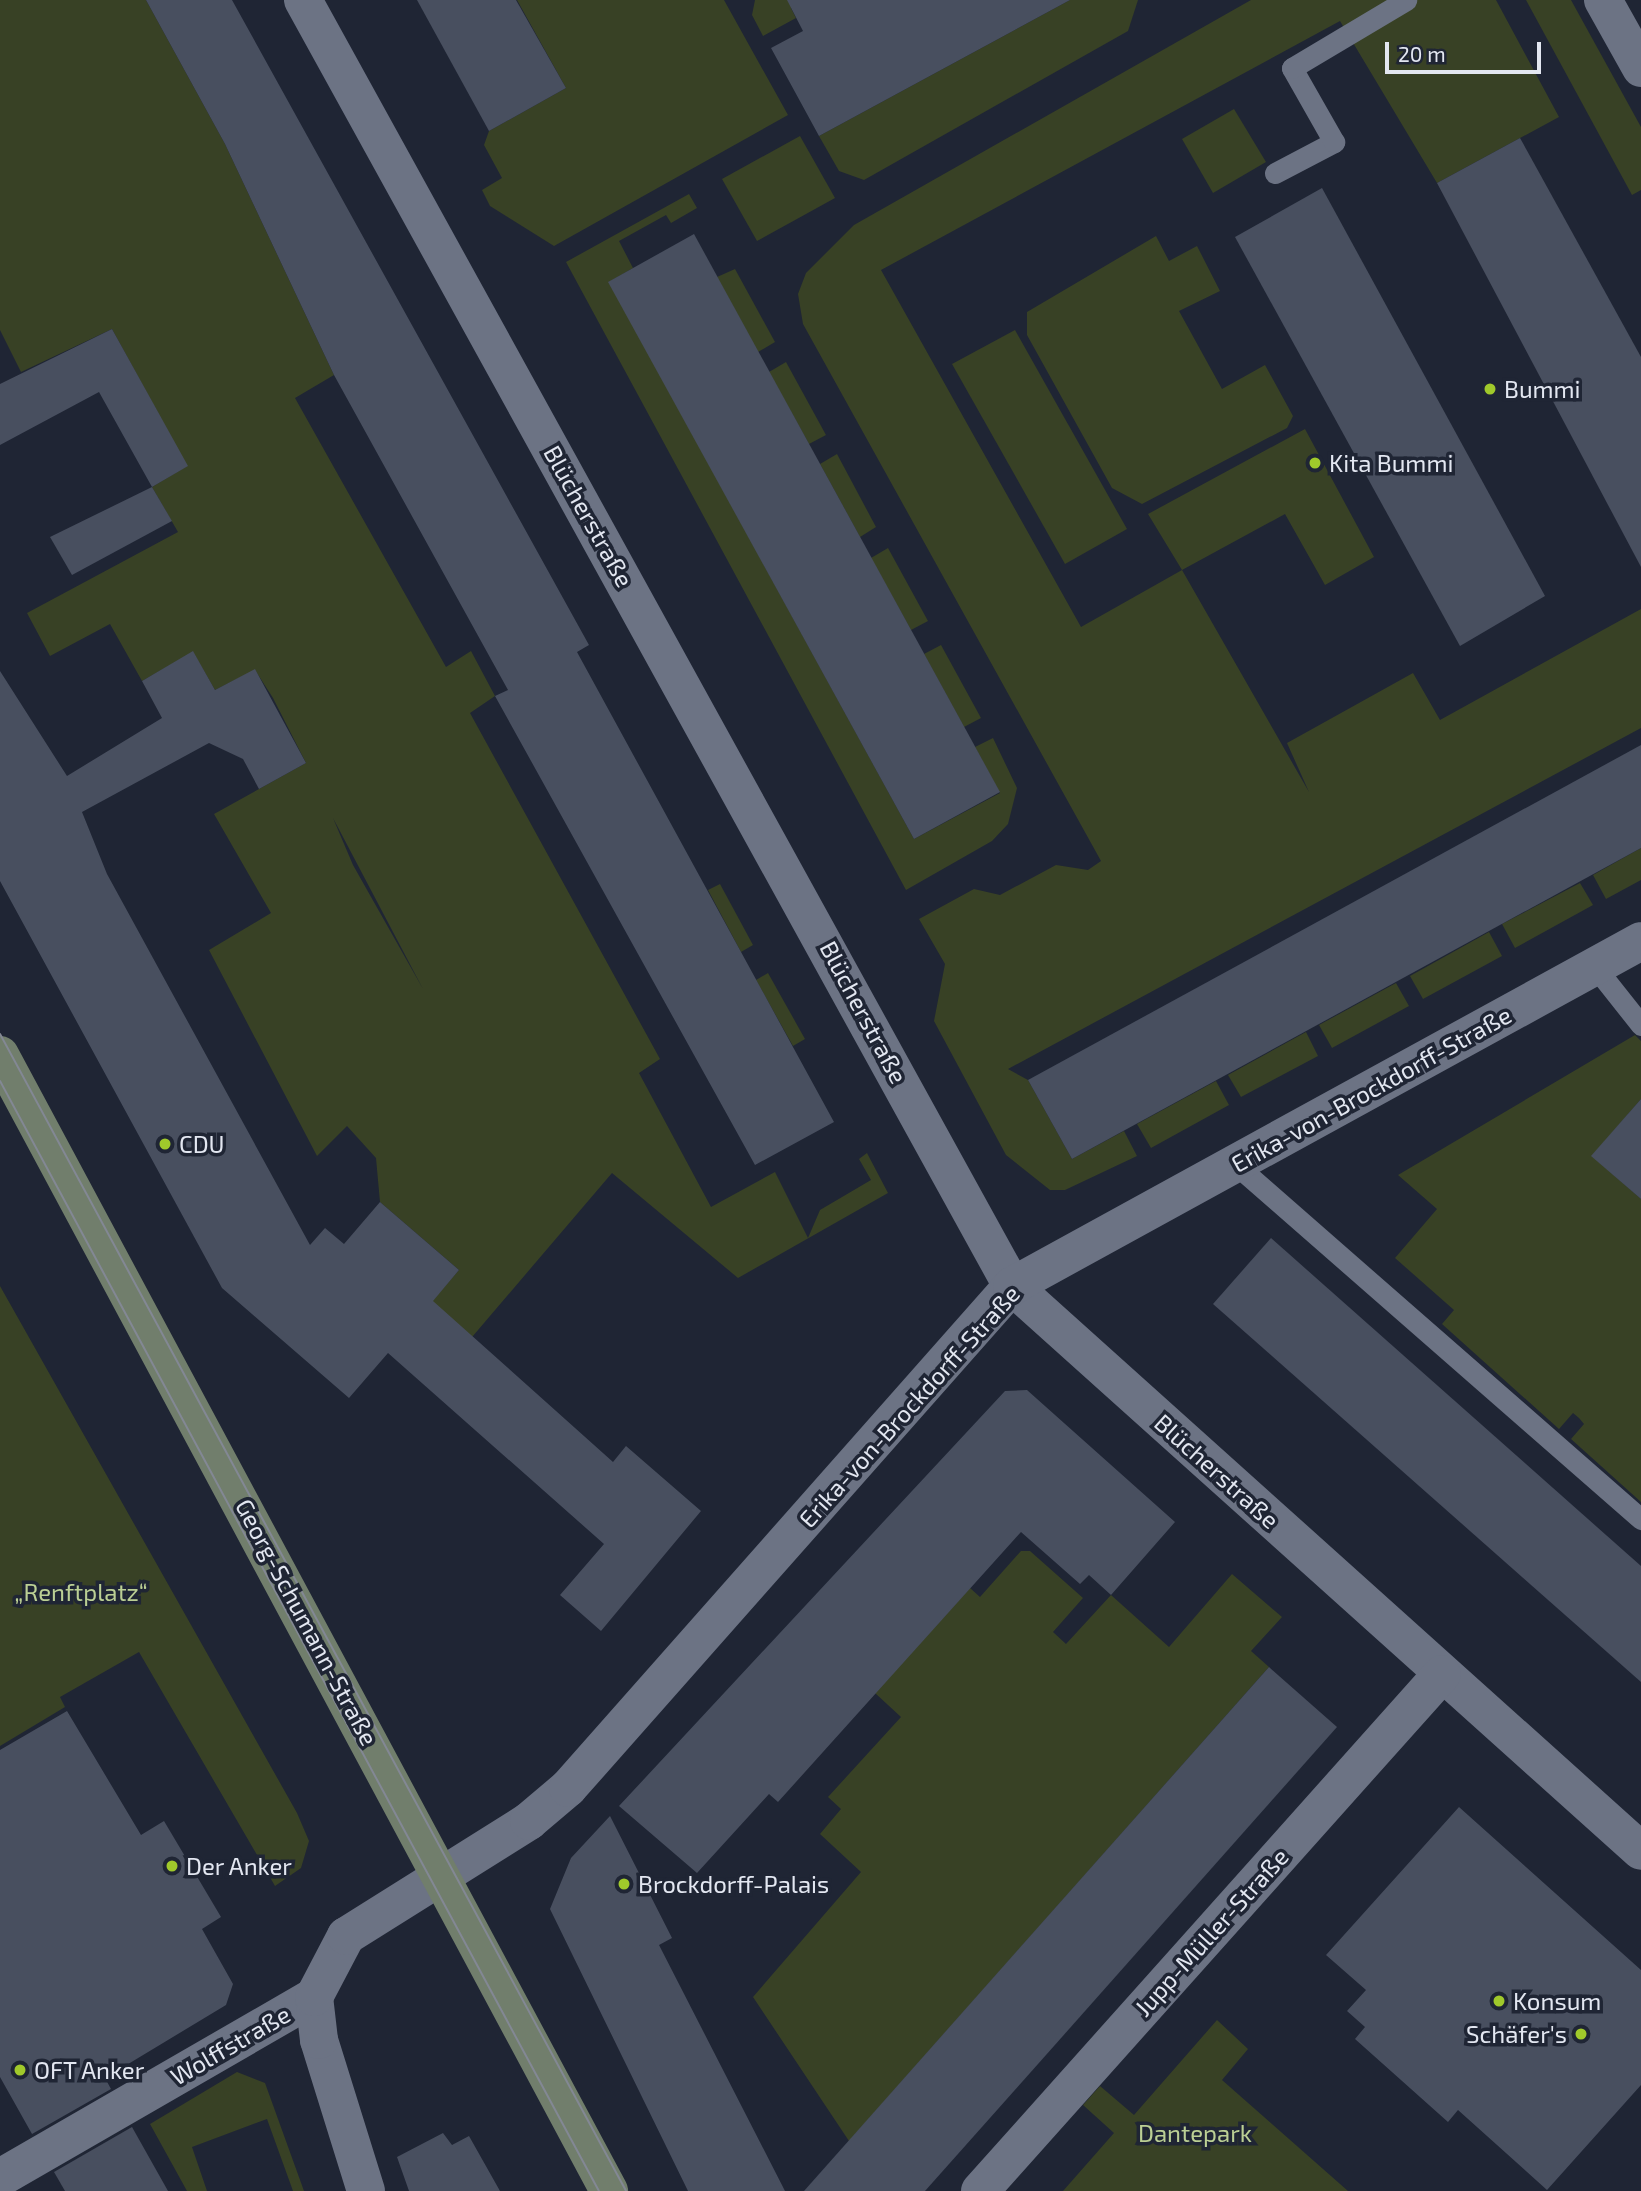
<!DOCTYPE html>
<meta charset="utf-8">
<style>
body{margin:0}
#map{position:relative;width:1641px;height:2191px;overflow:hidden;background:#1f2534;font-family:"Exo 2",sans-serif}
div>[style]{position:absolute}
.green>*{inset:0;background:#384125}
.building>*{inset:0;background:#484f5f}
.lane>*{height:21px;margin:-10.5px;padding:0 10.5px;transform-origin:10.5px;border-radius:10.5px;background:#6c7384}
.street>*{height:38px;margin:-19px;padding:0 19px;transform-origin:19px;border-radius:19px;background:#6c7384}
.secondary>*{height:38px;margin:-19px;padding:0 19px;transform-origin:19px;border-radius:19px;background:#717e6c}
.tram>*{height:2px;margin:-1px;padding:0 1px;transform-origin:1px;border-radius:1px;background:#838894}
.dots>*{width:19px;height:19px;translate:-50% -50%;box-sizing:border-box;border:4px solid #1f2534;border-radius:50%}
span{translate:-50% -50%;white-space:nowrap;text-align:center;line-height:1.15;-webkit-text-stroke:7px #1f2534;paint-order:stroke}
.poi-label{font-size:24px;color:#e3e7f1}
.left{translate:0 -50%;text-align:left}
.right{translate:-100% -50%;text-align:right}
.street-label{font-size:24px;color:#e3e7f1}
.park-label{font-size:24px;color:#bbcf94}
.scale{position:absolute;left:1385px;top:42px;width:156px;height:32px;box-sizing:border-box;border:4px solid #e3e7f1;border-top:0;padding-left:9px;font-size:21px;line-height:24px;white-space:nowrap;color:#e3e7f1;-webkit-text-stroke:5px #1f2534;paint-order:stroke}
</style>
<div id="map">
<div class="green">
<div style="clip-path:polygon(evenodd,0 0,146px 0,225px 144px,334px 375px,295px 398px,446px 667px,471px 651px,495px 696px,470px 713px,660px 1059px,639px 1073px,711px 1207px,775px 1172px,808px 1238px,820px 1210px,871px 1180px,859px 1159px,867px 1153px,888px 1193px,738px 1278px,612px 1173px,461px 1350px,420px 1315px,459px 1270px,380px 1202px,376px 1158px,347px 1126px,317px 1156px,209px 950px,271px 913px,214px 814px,306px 763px,273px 698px,255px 670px,215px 690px,193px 652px,142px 681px,110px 624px,50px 656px,27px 613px,178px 532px,152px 487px,187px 466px,112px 329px,21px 372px,0 330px,0 0,333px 818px,423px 989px,353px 865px,333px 818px)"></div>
<div style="clip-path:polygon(517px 0,724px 0,788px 115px,554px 246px,490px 206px,482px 190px,502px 178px,484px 145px,489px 131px,566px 88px)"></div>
<div style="clip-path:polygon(755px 0,806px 0,791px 8px,796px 18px,763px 36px,752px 15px)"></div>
<div style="clip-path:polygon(1070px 0,1138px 0,1128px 31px,864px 180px,839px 171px,819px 136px)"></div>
<div style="clip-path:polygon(1251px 0,1496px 0,1559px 117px,1437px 183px,1340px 21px,881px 270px,1081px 627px,1182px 570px,1148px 514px,1305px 429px,1374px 557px,1325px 585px,1285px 514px,1182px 570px,1309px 792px,1287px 743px,1413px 673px,1440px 720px,1641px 609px,1641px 728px,1008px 1069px,1028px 1080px,1072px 1159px,1124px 1131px,1137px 1156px,1065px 1190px,1050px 1190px,1006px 1155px,934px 1021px,945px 964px,919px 919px,974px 889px,1000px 895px,1056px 865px,1088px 870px,1101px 861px,803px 324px,798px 294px,806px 273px,854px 225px)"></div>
<div style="clip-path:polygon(1526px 0,1571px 0,1641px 127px,1641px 190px,1632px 195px)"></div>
<div style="clip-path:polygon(1234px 109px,1266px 162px,1213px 193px,1182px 139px)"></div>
<div style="clip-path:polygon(800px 136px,835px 198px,757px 241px,722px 179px)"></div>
<div style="clip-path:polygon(689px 194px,697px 208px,671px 223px,666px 215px,619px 241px,633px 268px,609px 282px,914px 839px,1000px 793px,975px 747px,993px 738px,1017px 788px,1008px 824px,992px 841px,906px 890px,566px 262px)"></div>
<div style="clip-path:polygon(1156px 236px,1169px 261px,1197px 246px,1220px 291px,1179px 311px,1222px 389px,1265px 365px,1293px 416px,1287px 428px,1142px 504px,1112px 488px,1027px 335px,1027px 312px)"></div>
<div style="clip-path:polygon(735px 269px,775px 342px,758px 352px,717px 277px)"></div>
<div style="clip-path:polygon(1015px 330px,1127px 529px,1065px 564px,952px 364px)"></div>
<div style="clip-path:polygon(786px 362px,826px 435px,809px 444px,769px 372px)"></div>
<div style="clip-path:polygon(837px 454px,876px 527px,860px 537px,820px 464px)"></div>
<div style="clip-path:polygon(888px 548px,928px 621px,911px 630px,871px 558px)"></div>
<div style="clip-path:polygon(941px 645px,981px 718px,964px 727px,924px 654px)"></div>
<div style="clip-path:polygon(1641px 848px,1641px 880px,1606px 899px,1593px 875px)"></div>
<div style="clip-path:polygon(1580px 883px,1593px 905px,1515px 948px,1502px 924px)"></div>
<div style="clip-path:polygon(720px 884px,753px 945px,741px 952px,708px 890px)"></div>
<div style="clip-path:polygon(1489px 932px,1502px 956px,1423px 999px,1410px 976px)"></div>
<div style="clip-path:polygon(768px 973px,805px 1039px,793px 1046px,756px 980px)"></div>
<div style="clip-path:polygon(1396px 983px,1409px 1006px,1332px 1048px,1319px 1025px)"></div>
<div style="clip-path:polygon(1306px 1032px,1318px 1056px,1241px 1097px,1228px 1075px)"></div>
<div style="clip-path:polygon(1635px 1035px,1641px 1041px,1641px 1099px,1592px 1156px,1641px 1199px,1641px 1502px,1571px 1439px,1584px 1424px,1579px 1418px,1573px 1413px,1559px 1429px,1442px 1324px,1454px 1310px,1395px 1258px,1437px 1209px,1398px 1175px)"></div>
<div style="clip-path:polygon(1216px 1081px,1229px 1105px,1151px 1148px,1137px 1124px)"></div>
<div style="clip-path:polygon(0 1286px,297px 1813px,309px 1841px,301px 1868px,275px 1886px,139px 1652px,60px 1697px,65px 1707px,0 1746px)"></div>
<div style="clip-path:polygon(1021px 1551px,1030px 1551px,1083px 1598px,1053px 1632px,1066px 1644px,1111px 1595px,1169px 1647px,1232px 1574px,1282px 1617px,1251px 1651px,1269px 1667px,849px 2141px,753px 1997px,861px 1872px,820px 1834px,841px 1809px,828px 1797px,901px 1717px,875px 1693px,970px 1588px,980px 1597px)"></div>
<div style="clip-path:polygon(1217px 2020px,1248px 2049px,1222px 2080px,1348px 2191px,1063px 2191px,1114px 2133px,1083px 2105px,1100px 2086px,1134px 2115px)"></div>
<div style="clip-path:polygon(237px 2072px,265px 2083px,304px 2191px,293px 2191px,267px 2119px,192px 2147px,207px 2191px,187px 2191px,150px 2124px)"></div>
</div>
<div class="building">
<div style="clip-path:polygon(146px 0,232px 0,589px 645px,577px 652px,834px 1122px,755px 1165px,495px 696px,508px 690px,334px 375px,225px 144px)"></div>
<div style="clip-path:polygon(417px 0,516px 0,566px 88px,489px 131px)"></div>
<div style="clip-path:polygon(787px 0,1070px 0,819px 136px,771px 48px,803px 31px)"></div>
<div style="clip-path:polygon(1520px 138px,1641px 357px,1641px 567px,1437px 183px)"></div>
<div style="clip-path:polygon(1322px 188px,1545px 596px,1460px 646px,1235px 237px)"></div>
<div style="clip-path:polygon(694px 234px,1000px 792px,914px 839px,608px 282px)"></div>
<div style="clip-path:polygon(112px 329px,188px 466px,152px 487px,99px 392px,0 445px,0 384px)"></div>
<div style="clip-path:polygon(152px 487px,172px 521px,72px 575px,50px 537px)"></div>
<div style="clip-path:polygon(193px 651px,215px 690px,255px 669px,306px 763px,259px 789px,243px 759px,209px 743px,82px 812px,107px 874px,310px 1245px,325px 1228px,344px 1244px,380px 1202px,459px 1270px,433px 1301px,613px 1462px,626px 1446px,701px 1511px,601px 1631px,560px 1595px,604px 1544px,388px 1353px,349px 1398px,222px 1288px,0 881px,0 671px,67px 776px,162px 718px,142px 681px)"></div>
<div style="clip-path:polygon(1641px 745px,1641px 848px,1072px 1159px,1028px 1080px)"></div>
<div style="clip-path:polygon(1641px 1099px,1641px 1199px,1591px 1156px)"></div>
<div style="clip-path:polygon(1271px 1238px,1641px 1566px,1641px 1682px,1213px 1304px)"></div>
<div style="clip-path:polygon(1027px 1390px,1175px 1522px,1111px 1595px,1089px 1575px,1080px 1584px,1021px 1532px,778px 1802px,769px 1794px,697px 1873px,619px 1806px,1005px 1391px)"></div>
<div style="clip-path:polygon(1269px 1667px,1337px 1727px,1054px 2046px,925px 2191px,804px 2191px)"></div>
<div style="clip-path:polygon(67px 1711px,141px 1835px,164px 1821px,221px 1917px,202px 1929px,233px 1984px,226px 2005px,105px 2078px,111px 2089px,32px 2134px,0 2077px,0 1750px)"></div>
<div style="clip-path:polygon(1459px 1807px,1641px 1970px,1641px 2085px,1547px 2190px,1458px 2110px,1448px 2122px,1355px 2039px,1365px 2027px,1347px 2011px,1366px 1990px,1326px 1955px)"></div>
<div style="clip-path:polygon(610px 1816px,672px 1938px,659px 1945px,785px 2191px,688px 2191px,550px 1909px,571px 1858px)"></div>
<div style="clip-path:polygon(132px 2127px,168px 2191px,65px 2191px,54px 2172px)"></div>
<div style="clip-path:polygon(443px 2133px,452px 2145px,469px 2136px,500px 2191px,409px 2191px,397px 2157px)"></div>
</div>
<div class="lane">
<div style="left:1275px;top:173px;width:67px;rotate:-27.7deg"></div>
<div style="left:1334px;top:142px;width:85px;rotate:-119.6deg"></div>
<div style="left:1292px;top:68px;width:133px;rotate:-30.8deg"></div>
<div style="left:1595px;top:967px;width:74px;rotate:51.6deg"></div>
<div style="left:1234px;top:1163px;width:541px;rotate:41.18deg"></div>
</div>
<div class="street">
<div style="left:303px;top:0;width:1468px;rotate:61.13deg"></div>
<div style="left:1012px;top:1286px;width:845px;rotate:41.93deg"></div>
<div style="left:1603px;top:0;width:78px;rotate:60.8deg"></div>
<div style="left:0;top:2178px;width:362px;rotate:-30deg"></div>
<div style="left:366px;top:2191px;width:158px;rotate:-107.3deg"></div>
<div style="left:319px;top:2040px;width:43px;rotate:-96.6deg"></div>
<div style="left:314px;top:1997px;width:69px;rotate:-62.3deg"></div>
<div style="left:346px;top:1936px;width:216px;rotate:-32.1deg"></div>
<div style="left:529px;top:1821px;width:51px;rotate:-40.2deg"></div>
<div style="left:568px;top:1788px;width:670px;rotate:-48.51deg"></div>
<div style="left:1012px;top:1286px;width:717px;rotate:-28.74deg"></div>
<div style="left:980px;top:2191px;width:693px;rotate:-48.22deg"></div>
</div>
<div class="secondary">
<div style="left:0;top:1055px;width:1289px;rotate:61.8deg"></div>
</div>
<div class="tram">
<div style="left:0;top:1034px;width:1315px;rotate:61.58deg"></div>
<div style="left:0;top:1081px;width:1261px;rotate:61.65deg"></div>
</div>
<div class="dots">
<div style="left:1490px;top:389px;background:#a0c92b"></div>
<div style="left:1315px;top:463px;background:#a0c92b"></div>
<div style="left:165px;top:1144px;background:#a0c92b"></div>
<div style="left:172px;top:1866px;background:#a0c92b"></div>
<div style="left:624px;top:1884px;background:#a0c92b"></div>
<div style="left:1499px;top:2001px;background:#a0c92b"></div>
<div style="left:1581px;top:2034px;background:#a0c92b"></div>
<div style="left:20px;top:2070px;background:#a0c92b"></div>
</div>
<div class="poi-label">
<span class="left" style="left:1504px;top:389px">Bummi</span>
<span class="left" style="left:1329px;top:463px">Kita Bummi</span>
<span class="left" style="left:179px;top:1144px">CDU</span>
<span class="left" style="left:186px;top:1866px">Der Anker</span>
<span class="left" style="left:638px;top:1884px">Brockdorff-Palais</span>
<span class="left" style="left:1513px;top:2001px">Konsum</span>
<span class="right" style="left:1567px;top:2034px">Schäfer's</span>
<span class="left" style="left:34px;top:2070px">OFT Anker</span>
</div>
<div class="street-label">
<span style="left:589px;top:516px;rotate:61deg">Blücherstraße</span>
<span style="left:864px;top:1012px;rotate:62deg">Blücherstraße</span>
<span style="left:1371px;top:1089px;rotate:-29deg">Erika-von-Brockdorff-Straße</span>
<span style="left:909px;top:1406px;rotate:-48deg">Erika-von-Brockdorff-Straße</span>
<span style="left:1217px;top:1471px;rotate:42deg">Blücherstraße</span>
<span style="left:307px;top:1622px;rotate:62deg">Georg-Schumann-Straße</span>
<span style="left:1211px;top:1932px;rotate:-48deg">Jupp-Müller-Straße</span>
<span style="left:230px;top:2045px;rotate:-30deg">Wolffstraße</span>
</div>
<div class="park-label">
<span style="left:81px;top:1592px">„Renftplatz“</span>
<span style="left:1195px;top:2133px">Dantepark</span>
</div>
<div class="scale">20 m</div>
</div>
